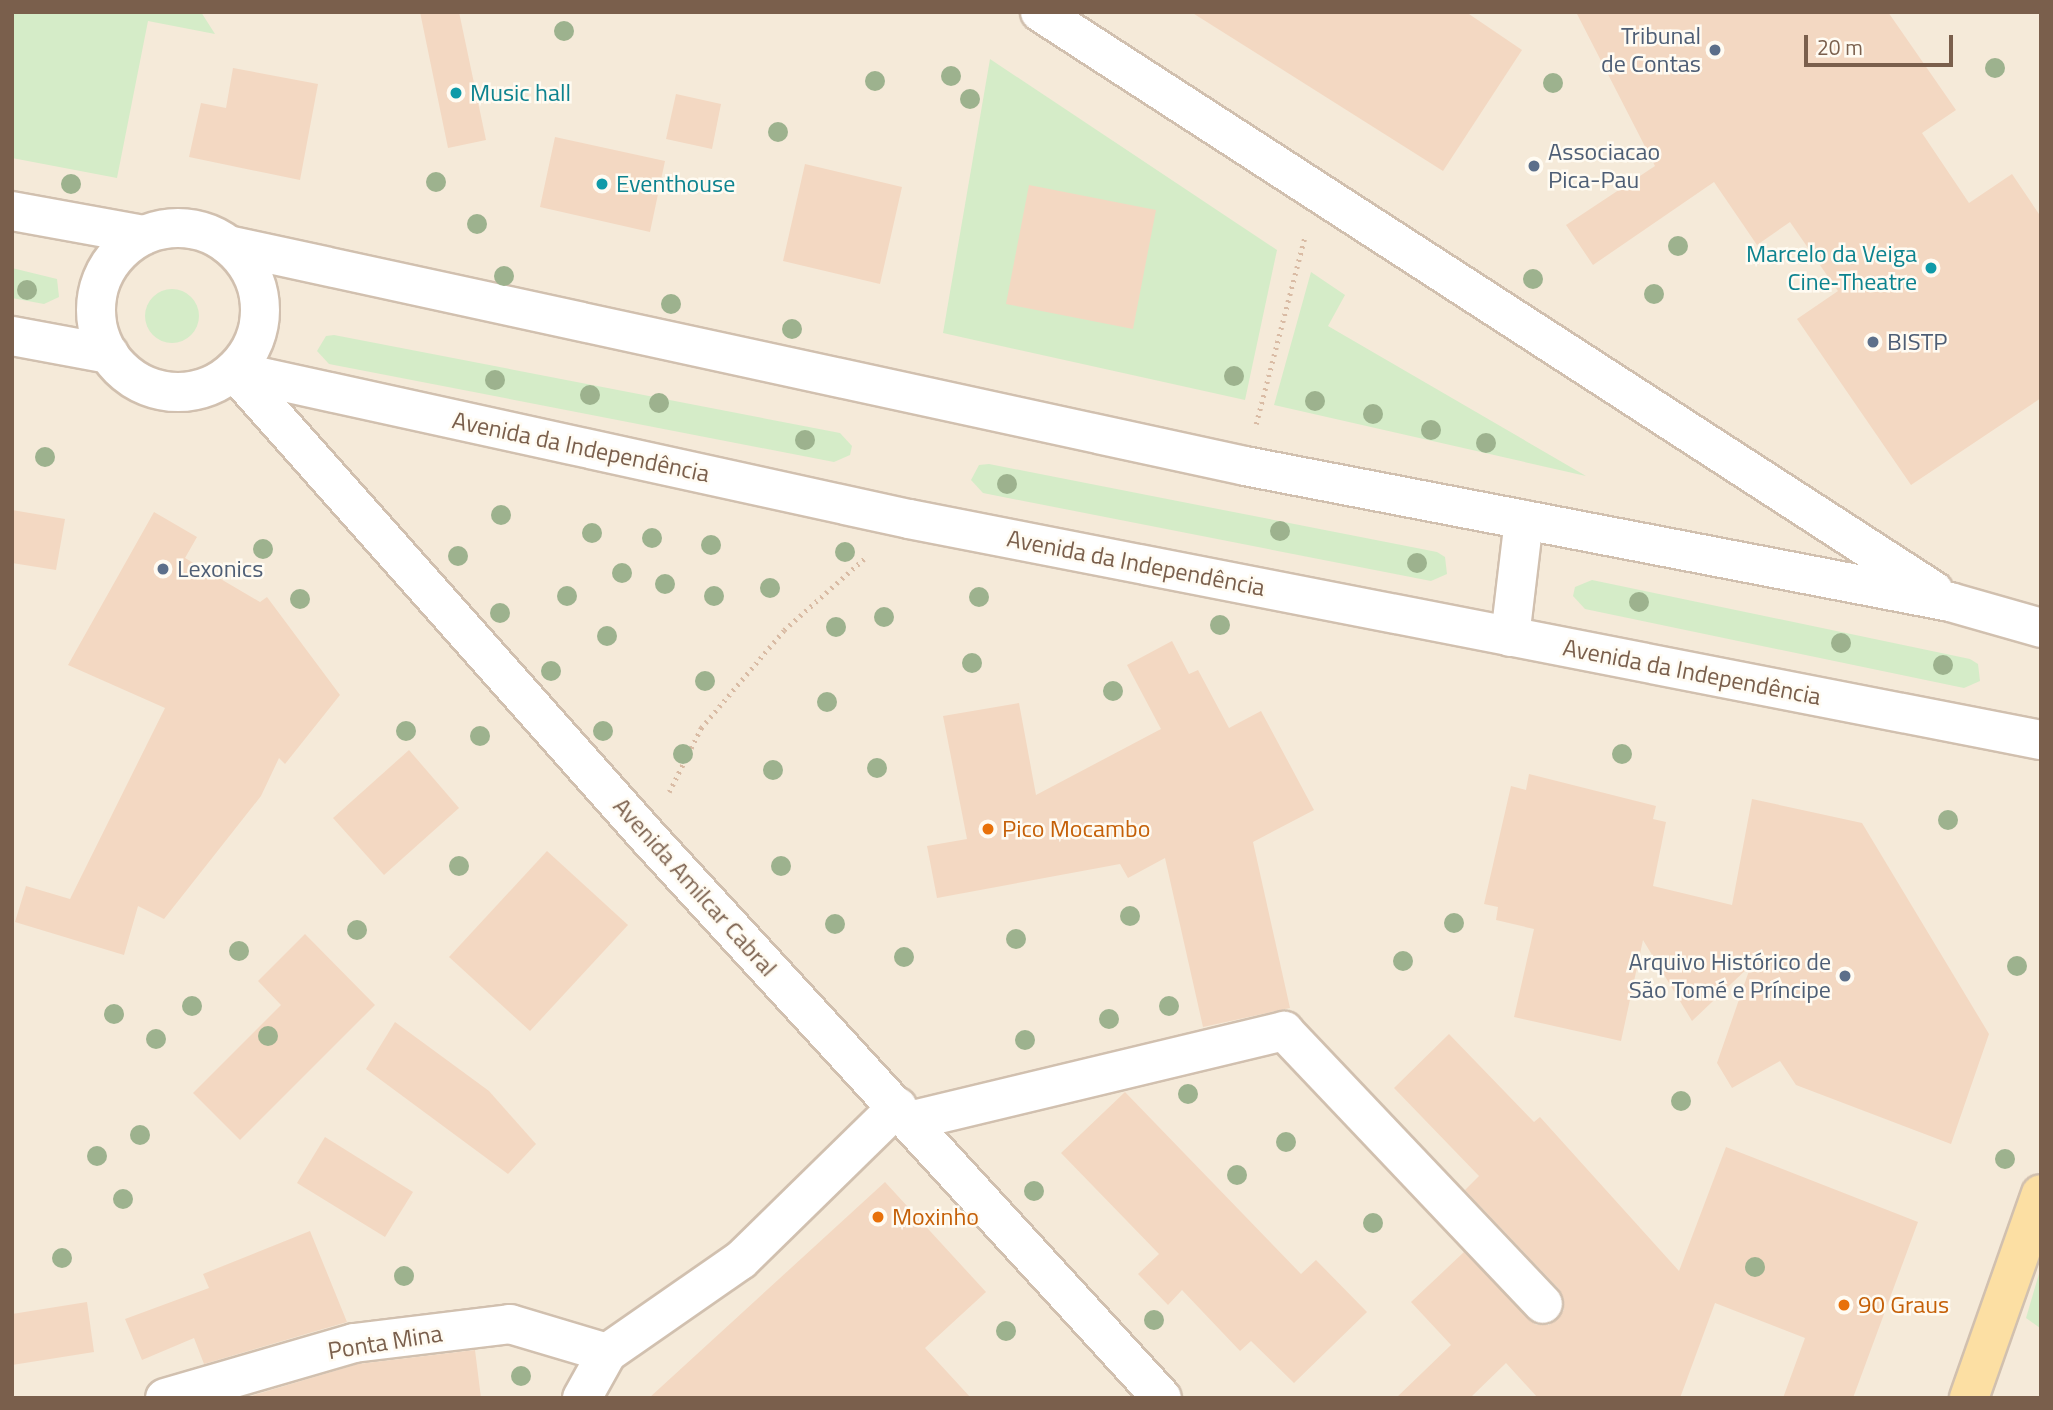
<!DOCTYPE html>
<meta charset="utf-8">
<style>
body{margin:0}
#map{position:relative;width:2053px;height:1410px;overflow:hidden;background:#fdf7eb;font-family:"Titillium Web",sans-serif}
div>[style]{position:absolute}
.residential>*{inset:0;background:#f5ead9}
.green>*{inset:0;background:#d5ecc8}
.round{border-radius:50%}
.building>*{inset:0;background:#f3d8c2}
.path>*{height:4.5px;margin-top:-2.25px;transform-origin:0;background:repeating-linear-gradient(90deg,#d9bba4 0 2px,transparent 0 7px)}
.roads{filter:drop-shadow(2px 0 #d1c0af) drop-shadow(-2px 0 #d1c0af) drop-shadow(0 2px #d1c0af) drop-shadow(0 -2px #d1c0af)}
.minor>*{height:38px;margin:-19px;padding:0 19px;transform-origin:19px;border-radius:19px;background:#fff}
.minor>.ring{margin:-19px;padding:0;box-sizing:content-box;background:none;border:38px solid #fff;border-radius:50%}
.major>*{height:38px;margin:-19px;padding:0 19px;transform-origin:19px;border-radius:19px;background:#fcdfa3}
.trees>*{width:20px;height:20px;margin:-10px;border-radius:50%;background:#9db28e}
.dots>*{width:19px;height:19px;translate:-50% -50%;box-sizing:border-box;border:4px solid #fffbf2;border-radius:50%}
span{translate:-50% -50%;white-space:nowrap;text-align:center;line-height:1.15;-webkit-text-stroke:5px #fffbf2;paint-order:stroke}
.service-label{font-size:24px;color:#4e5e75}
.right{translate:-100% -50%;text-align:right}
.left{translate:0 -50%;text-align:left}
.culture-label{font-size:24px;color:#0d838f}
.street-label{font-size:24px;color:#7a5f4c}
.food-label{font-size:24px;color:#c56008}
.frame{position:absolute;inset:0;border:14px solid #7a5f4c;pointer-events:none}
.scale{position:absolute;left:1804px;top:35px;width:149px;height:32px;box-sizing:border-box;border:4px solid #7a5f4c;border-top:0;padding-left:9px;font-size:21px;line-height:24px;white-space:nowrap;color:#7a5f4c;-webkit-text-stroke:5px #fffbf2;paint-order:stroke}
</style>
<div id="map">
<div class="residential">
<div style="clip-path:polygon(12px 12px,2041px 12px,2041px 1398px,12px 1398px)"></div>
</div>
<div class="green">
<div style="clip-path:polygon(12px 12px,201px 12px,215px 34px,148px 21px,117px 178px,12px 158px)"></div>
<div style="clip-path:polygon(990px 59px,1277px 250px,1245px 400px,943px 333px)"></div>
<div style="clip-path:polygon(12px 268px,57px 279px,59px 297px,44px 304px,12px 298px)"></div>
<div style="clip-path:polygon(1311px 272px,1345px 295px,1328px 326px,1586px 476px,1274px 405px)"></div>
<div class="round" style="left:145px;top:289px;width:54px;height:54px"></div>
<div style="clip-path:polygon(334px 335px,840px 433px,852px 446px,850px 455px,834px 462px,329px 364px,317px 351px,326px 336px)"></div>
<div style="clip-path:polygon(989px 464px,1437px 552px,1445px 557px,1447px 574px,1431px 581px,983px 493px,971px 480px,979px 465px)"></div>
<div style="clip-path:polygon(1592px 580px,1970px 659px,1978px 664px,1980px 681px,1964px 688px,1585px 609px,1573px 596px,1575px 587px)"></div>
<div style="clip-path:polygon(2041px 1267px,2041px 1328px,2040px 1328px,2026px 1318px)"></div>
</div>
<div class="building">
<div style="clip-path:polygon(420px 12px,459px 12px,486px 140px,448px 148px)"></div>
<div style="clip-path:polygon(1191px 12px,1466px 12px,1522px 50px,1443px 171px)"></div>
<div style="clip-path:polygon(1576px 12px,1888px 12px,1956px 110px,1922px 133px,1969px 203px,2012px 174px,2041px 217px,2041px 398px,1911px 485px,1797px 319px,1838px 291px,1790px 222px,1757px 245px,1714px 182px,1593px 265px,1566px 225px,1655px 166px)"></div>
<div style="clip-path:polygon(233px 68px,318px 84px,300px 180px,189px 157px,201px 103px,226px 108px)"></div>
<div style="clip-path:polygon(676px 94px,721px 104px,712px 149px,666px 139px)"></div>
<div style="clip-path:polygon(555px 137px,665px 161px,650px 232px,540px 207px)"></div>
<div style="clip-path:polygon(805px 164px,902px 187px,880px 284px,783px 261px)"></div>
<div style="clip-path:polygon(1029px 185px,1156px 210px,1133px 329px,1006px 304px)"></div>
<div style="clip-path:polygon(12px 510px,65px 519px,56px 570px,12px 563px)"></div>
<div style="clip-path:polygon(154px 512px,197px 537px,185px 558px,260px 602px,267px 597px,340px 695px,285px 764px,279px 758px,261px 796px,164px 919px,138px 906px,124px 955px,15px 922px,26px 886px,70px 899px,165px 708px,68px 665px)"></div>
<div style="clip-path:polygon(1172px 641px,1189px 674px,1198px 670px,1229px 728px,1261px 711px,1314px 810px,1253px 842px,1290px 1008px,1203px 1027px,1165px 858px,1128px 878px,1120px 864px,937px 898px,927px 846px,967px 839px,943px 716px,1019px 703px,1036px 795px,1161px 729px,1127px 665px)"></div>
<div style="clip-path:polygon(409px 750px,459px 808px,384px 875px,333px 818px)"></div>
<div style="clip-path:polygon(1529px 774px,1656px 806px,1653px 819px,1666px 822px,1653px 886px,1732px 905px,1752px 799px,1862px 823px,1989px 1034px,1951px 1144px,1796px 1085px,1780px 1061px,1732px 1088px,1717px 1063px,1751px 965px,1692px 1021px,1643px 940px,1621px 1041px,1514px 1017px,1534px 929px,1496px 920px,1498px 907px,1484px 904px,1511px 786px,1526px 790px)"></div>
<div style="clip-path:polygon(547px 851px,628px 925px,530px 1031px,449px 957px)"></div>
<div style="clip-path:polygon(305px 934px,375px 1005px,240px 1140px,193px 1093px,281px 1005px,258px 981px)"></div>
<div style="clip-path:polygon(395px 1022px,489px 1091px,536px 1144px,508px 1174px,366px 1069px)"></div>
<div style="clip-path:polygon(1449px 1034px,1534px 1122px,1540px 1117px,1679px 1271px,1726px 1147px,1918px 1222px,1853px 1398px,1783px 1398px,1805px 1338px,1715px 1303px,1680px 1398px,1538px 1398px,1506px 1363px,1470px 1398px,1396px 1398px,1451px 1345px,1411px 1302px,1464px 1252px,1536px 1325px,1549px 1325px,1564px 1310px,1559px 1289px,1465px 1190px,1479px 1176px,1394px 1088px)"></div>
<div style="clip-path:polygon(1125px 1092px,1301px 1274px,1316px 1260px,1367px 1312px,1294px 1383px,1251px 1341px,1240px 1351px,1182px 1290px,1168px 1305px,1138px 1274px,1159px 1254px,1061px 1153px)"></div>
<div style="clip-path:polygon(325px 1137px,413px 1192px,385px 1237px,297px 1183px)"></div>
<div style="clip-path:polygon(885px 1182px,986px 1292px,925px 1348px,971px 1398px,649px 1398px)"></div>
<div style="clip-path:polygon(310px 1231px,347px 1322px,204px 1364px,194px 1338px,142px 1360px,125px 1319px,209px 1288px,203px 1274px)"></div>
<div style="clip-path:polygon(87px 1302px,94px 1352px,12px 1365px,12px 1314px)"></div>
<div style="clip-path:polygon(475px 1350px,481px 1398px,244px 1398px,358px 1364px)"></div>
</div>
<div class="path">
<div style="left:1256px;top:424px;width:194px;rotate:-75.4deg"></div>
<div style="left:669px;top:792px;width:72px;rotate:-63.4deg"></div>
<div style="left:701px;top:728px;width:128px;rotate:-49.7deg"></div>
<div style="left:784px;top:630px;width:110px;rotate:-41.7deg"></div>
</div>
<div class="roads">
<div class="minor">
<div style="left:1040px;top:12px;width:1065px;rotate:32.93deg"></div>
<div style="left:12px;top:211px;width:134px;rotate:10.3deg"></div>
<div class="ring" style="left:96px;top:228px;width:126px;height:126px"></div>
<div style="left:228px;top:245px;width:1041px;rotate:12.26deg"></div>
<div style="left:1245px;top:466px;width:718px;rotate:10.92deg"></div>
<div style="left:1950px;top:602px;width:95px;rotate:15.9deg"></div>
<div style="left:12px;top:336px;width:99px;rotate:10.5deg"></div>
<div style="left:234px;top:371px;width:691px;rotate:12.37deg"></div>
<div style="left:909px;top:519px;width:1153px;rotate:11.05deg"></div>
<div style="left:234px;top:371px;width:622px;rotate:48.39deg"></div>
<div style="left:647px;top:836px;width:762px;rotate:47.5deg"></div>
<div style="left:1510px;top:637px;width:118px;rotate:-83.2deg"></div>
<div style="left:909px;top:1121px;width:386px;rotate:-13.5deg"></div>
<div style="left:1284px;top:1031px;width:376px;rotate:46.5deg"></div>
<div style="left:165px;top:1398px;width:197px;rotate:-16.2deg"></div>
<div style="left:354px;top:1343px;width:157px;rotate:-6.9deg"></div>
<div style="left:510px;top:1324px;width:101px;rotate:16.6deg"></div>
<div style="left:582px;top:1398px;width:51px;rotate:-60.9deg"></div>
<div style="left:607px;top:1353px;width:163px;rotate:-34.8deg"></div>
<div style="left:741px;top:1260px;width:219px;rotate:-44.4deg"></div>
</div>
<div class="major">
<div style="left:1969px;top:1398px;width:216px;rotate:-70.6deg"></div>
</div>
</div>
<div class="trees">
<div style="left:564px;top:31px"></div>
<div style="left:1995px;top:68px"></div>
<div style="left:951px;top:76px"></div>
<div style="left:875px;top:81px"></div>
<div style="left:1553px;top:83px"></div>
<div style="left:970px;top:99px"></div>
<div style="left:778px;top:132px"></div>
<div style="left:436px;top:182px"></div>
<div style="left:71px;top:184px"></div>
<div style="left:477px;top:224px"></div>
<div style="left:1678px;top:246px"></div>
<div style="left:504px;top:276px"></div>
<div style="left:1533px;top:279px"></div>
<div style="left:27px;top:290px"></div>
<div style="left:1654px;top:294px"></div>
<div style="left:671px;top:304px"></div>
<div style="left:792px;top:329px"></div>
<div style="left:1234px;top:376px"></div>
<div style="left:495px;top:380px"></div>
<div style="left:590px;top:395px"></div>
<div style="left:1315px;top:401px"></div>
<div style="left:659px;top:403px"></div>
<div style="left:1373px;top:414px"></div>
<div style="left:1431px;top:430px"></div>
<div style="left:805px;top:440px"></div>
<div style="left:1486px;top:443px"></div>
<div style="left:45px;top:457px"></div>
<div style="left:1007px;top:484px"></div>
<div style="left:501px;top:515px"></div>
<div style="left:1280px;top:531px"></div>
<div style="left:592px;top:533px"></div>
<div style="left:652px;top:538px"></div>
<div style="left:711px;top:545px"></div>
<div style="left:263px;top:549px"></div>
<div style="left:845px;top:552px"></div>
<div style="left:458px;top:556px"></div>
<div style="left:1417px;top:563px"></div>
<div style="left:622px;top:573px"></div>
<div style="left:665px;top:584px"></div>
<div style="left:770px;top:588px"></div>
<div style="left:567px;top:596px"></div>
<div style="left:714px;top:596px"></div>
<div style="left:979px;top:597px"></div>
<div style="left:300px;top:599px"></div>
<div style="left:1639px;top:602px"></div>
<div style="left:500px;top:613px"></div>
<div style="left:884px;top:617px"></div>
<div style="left:1220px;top:625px"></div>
<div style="left:836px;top:627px"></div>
<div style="left:607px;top:636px"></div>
<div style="left:1841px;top:643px"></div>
<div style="left:972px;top:663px"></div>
<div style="left:1943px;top:665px"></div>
<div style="left:551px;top:671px"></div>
<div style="left:705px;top:681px"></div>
<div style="left:1113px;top:691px"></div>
<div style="left:827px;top:702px"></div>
<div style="left:406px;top:731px"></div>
<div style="left:603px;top:731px"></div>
<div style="left:480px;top:736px"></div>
<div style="left:683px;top:754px"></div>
<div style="left:1622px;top:754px"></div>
<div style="left:877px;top:768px"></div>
<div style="left:773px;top:770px"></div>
<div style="left:1948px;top:820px"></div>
<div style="left:459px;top:866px"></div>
<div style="left:781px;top:866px"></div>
<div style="left:1130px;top:916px"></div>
<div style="left:1454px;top:923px"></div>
<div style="left:835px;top:924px"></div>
<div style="left:357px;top:930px"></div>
<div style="left:1016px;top:939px"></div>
<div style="left:239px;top:951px"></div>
<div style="left:904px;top:957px"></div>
<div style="left:1403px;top:961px"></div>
<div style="left:2017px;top:966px"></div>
<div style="left:192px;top:1006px"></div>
<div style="left:1169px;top:1006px"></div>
<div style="left:114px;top:1014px"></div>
<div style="left:1109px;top:1019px"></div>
<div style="left:268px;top:1036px"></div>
<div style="left:156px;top:1039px"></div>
<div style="left:1025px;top:1040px"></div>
<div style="left:1188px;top:1094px"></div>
<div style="left:1681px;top:1101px"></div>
<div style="left:140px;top:1135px"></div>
<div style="left:1286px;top:1142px"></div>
<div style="left:97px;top:1156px"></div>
<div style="left:2005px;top:1159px"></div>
<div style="left:1237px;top:1175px"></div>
<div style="left:1034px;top:1191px"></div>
<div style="left:123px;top:1199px"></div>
<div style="left:1373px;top:1223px"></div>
<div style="left:62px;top:1258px"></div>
<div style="left:1755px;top:1267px"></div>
<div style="left:404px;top:1276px"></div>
<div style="left:1154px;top:1320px"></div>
<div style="left:1006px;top:1331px"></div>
<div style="left:521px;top:1376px"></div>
</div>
<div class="dots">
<div style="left:1715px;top:50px;background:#5c6f8a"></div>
<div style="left:456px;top:93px;background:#0f9aa8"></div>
<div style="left:1534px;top:166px;background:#5c6f8a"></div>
<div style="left:602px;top:184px;background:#0f9aa8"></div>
<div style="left:1931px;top:268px;background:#0f9aa8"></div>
<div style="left:1873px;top:342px;background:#5c6f8a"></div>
<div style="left:163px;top:569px;background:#5c6f8a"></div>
<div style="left:988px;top:829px;background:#e8710a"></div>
<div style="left:1845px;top:976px;background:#5c6f8a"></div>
<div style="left:878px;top:1217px;background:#e8710a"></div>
<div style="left:1844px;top:1305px;background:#e8710a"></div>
</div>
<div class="service-label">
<span class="right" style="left:1701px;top:50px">Tribunal<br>de Contas</span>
<span class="left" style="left:1548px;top:166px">Associacao<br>Pica-Pau</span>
<span class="left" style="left:1887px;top:342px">BISTP</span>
<span class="left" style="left:177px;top:569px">Lexonics</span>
<span class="right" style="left:1831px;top:976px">Arquivo Histórico de<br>São Tomé e Príncipe</span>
</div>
<div class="culture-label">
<span class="left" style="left:470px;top:93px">Music hall</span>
<span class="left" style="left:616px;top:184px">Eventhouse</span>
<span class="right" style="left:1917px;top:268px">Marcelo da Veiga<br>Cine‐Theatre</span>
</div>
<div class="street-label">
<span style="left:581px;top:447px;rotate:12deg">Avenida da Independência</span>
<span style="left:1136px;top:563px;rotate:11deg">Avenida da Independência</span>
<span style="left:1692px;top:672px;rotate:11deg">Avenida da Independência</span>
<span style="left:695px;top:887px;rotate:48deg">Avenida Amilcar Cabral</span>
<span style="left:385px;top:1342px;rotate:-9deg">Ponta Mina</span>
</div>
<div class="food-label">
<span class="left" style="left:1002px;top:829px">Pico Mocambo</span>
<span class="left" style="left:892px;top:1217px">Moxinho</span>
<span class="left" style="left:1858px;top:1305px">90 Graus</span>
</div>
<div class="frame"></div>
<div class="scale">20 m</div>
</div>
